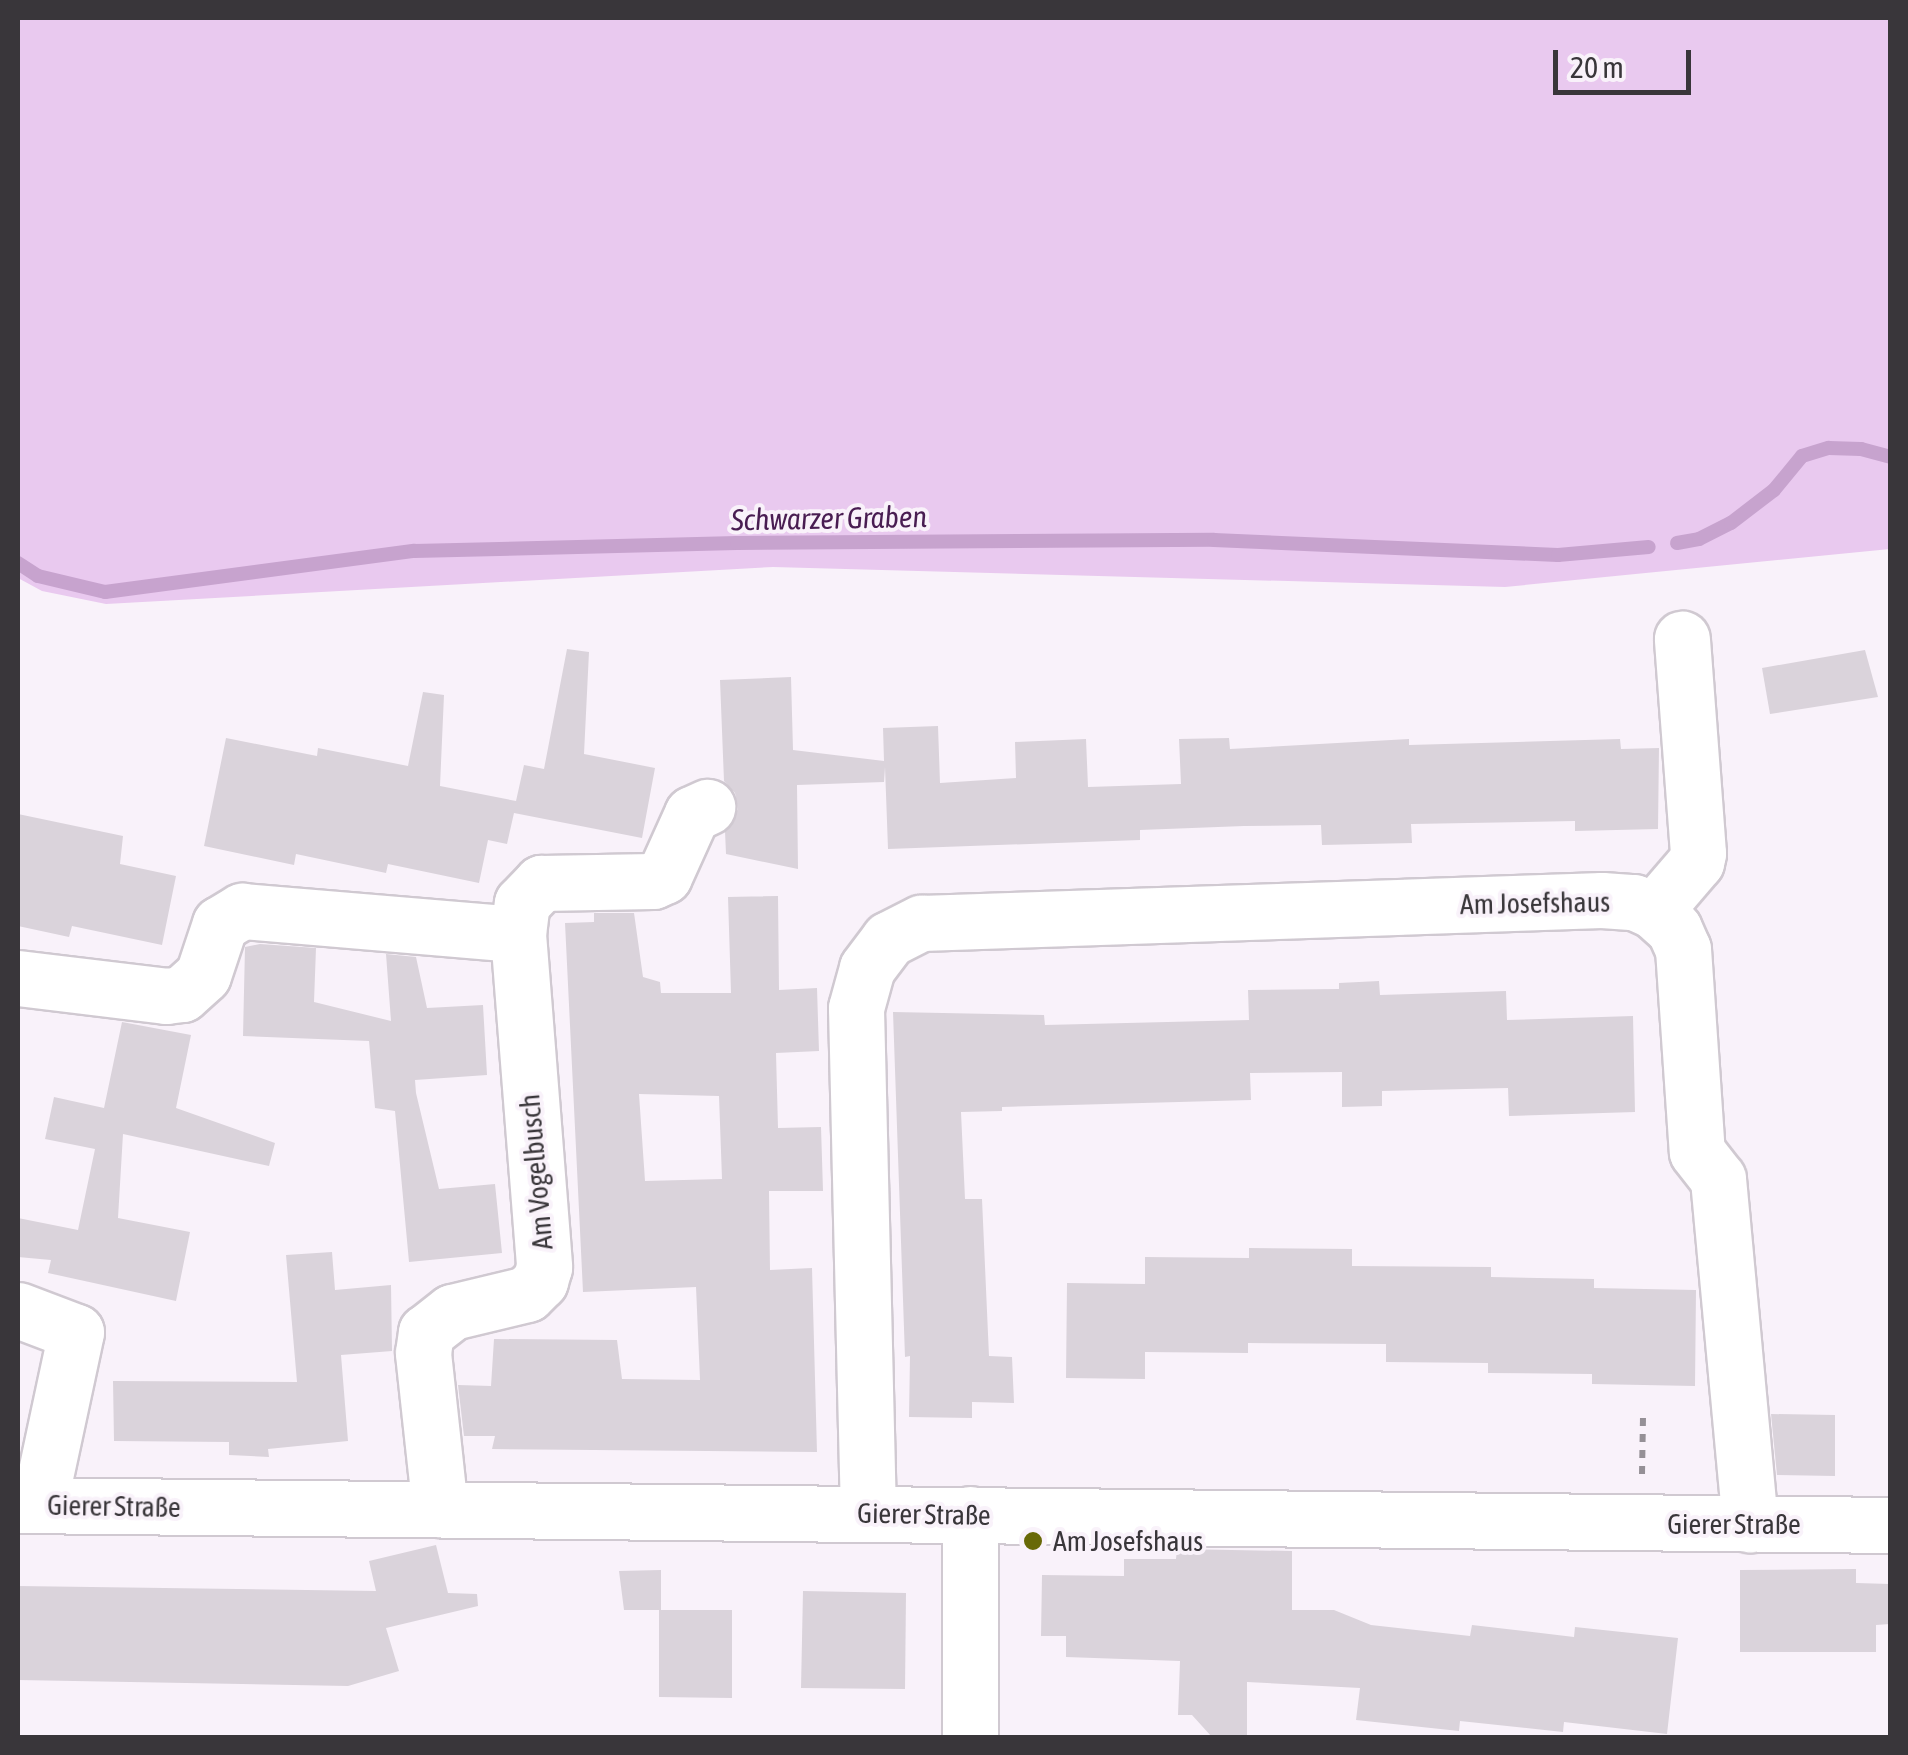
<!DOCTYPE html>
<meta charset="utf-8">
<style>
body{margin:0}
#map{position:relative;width:1908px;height:1755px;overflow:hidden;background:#f9f2fa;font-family:"Asap Condensed",sans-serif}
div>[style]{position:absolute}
.green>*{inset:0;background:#e9c9ef}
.stream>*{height:14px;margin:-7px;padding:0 7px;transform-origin:7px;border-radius:7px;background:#c7a3ce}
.building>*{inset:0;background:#dad3db}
.path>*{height:6px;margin-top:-3px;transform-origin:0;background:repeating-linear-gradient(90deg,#959096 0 8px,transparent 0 16px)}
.roads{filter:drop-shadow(2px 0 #d0c9d1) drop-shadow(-2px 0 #d0c9d1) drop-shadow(0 2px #d0c9d1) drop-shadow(0 -2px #d0c9d1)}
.minor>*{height:55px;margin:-27.5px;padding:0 27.5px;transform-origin:27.5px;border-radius:27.5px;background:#fff}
.dots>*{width:28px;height:28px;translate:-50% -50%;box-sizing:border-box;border:5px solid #f9f2fa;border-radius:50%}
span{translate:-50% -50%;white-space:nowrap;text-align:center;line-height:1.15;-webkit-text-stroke:8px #f9f2fa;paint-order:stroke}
.street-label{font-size:28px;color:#39363a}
.poi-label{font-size:28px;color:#39363a}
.left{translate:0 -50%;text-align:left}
.water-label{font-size:30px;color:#491d52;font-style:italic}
.frame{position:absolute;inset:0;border:20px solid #39363a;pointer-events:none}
.scale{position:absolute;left:1553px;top:50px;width:138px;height:45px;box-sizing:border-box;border:5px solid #39363a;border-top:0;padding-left:12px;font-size:30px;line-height:35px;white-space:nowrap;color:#39363a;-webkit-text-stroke:8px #f9f2fa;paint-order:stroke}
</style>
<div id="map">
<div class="green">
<div style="clip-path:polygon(18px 18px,1890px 18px,1890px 549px,1505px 587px,773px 567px,106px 604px,42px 591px,18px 578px)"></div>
</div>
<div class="stream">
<div style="left:1677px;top:543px;width:22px;rotate:-10deg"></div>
<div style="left:1699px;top:539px;width:36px;rotate:-27deg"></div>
<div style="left:1731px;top:523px;width:54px;rotate:-37.5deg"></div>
<div style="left:1774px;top:490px;width:44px;rotate:-50.5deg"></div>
<div style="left:1802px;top:456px;width:28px;rotate:-17deg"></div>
<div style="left:1829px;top:448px;width:32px;rotate:2deg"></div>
<div style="left:1861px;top:449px;width:30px;rotate:15deg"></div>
<div style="left:18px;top:563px;width:24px;rotate:33deg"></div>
<div style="left:38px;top:576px;width:69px;rotate:13.4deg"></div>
<div style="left:105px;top:592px;width:312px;rotate:-7.6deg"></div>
<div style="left:414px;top:551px;width:323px;rotate:-1.4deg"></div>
<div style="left:737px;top:543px;width:477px;rotate:-0.4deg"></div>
<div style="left:1214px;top:540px;width:344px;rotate:2.5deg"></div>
<div style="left:1558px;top:555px;width:91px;rotate:-5deg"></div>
</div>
<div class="building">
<div style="clip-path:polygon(567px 649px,589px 652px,584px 754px,655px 768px,642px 838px,514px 813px,507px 844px,488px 840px,479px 883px,388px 864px,386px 873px,296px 854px,294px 865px,204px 846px,226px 738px,317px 756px,318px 748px,408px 766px,423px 692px,444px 695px,440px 786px,516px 801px,524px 765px,544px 769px)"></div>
<div style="clip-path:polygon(1865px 650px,1878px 697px,1770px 714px,1762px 668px)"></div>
<div style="clip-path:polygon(791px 677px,793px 750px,884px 761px,883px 728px,938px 726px,940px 783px,1016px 778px,1015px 742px,1086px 739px,1088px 787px,1181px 784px,1179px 739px,1229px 738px,1230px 749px,1409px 739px,1409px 745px,1620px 739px,1621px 749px,1659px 748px,1658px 829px,1575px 831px,1575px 821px,1411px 824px,1412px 843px,1322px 845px,1321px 825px,1244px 826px,1140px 830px,1140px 840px,888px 849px,885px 767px,884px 782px,797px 785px,798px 869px,726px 854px,725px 831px,738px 809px,735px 793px,724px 781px,720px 680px)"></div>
<div style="clip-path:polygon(18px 814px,123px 836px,120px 864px,176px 876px,162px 945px,72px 926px,69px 937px,18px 926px)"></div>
<div style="clip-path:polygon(evenodd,778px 896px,779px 990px,817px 988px,819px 1051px,776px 1053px,778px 1128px,821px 1127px,823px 1191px,769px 1191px,770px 1270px,812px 1268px,817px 1452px,492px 1449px,495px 1436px,464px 1436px,458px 1385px,491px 1386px,494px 1339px,617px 1340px,622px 1379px,700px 1380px,696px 1287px,583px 1292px,565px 923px,594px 922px,594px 913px,634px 913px,643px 977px,660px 982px,661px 993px,731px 993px,728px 897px,778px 896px,639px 1094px,719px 1096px,722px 1179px,645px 1181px,639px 1094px)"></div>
<div style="clip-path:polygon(260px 944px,316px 948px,314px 1002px,391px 1021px,386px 954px,416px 957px,427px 1008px,483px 1005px,487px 1075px,415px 1080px,416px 1093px,439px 1189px,495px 1184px,502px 1253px,409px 1262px,395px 1111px,375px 1108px,369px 1041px,243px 1036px,245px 947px)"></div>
<div style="clip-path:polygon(1379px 981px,1380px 995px,1506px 991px,1507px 1020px,1633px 1016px,1635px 1112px,1509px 1116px,1508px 1088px,1382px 1091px,1382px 1106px,1342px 1107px,1342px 1072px,1250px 1073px,1251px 1100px,1002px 1107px,1002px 1111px,961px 1112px,965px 1199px,982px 1199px,989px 1356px,1012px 1357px,1014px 1403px,972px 1402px,972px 1418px,909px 1417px,910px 1356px,905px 1357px,893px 1012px,1044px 1015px,1045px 1025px,1249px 1020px,1248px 990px,1339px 989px,1339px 983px)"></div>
<div style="clip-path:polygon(122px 1022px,191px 1035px,176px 1108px,275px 1143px,269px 1166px,123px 1134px,118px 1218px,190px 1232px,176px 1301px,48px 1273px,51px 1260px,18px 1257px,18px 1218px,78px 1230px,95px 1149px,45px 1139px,54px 1097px,104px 1108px)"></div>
<div style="clip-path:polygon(1249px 1248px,1352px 1249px,1352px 1266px,1491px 1267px,1491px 1277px,1594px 1279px,1594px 1288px,1696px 1290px,1695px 1386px,1592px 1384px,1592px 1374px,1488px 1373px,1488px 1363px,1386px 1362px,1386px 1344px,1248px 1343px,1248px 1353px,1145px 1352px,1145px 1379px,1066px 1378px,1067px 1283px,1145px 1284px,1145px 1257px,1249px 1258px)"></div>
<div style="clip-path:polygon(332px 1252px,335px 1290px,391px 1285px,392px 1351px,341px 1355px,348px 1441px,268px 1449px,269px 1457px,229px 1455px,229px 1442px,114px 1441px,113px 1381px,297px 1382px,286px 1255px)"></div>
<div style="clip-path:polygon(1771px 1414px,1835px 1415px,1835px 1476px,1777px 1475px)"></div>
<div style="clip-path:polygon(436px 1545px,448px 1593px,477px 1594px,478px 1606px,386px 1628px,399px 1671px,348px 1686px,18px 1680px,18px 1586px,376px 1591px,369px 1561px)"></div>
<div style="clip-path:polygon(1177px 1549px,1292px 1551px,1292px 1610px,1334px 1610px,1371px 1625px,1470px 1636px,1472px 1625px,1574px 1637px,1575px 1627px,1678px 1638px,1667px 1734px,1564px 1722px,1563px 1732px,1460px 1721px,1459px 1731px,1356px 1720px,1360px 1688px,1247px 1682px,1247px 1736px,1211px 1736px,1192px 1715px,1178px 1715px,1180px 1661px,1066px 1657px,1066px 1636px,1041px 1636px,1042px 1575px,1124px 1576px,1124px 1559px,1176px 1559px)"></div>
<div style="clip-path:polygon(1856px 1569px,1856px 1583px,1890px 1584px,1890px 1624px,1876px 1625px,1876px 1652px,1740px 1652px,1740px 1570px)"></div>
<div style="clip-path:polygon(661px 1570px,661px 1610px,732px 1610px,732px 1698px,659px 1697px,659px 1610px,624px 1610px,619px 1571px)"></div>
<div style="clip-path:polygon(803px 1591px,906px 1593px,905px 1689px,801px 1688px)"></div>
</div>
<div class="path">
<div style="left:1642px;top:1474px;width:58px;rotate:-89deg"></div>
</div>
<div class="roads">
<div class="minor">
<div style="left:1654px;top:911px;width:65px;rotate:-49.4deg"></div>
<div style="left:1696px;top:862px;width:9px;rotate:-77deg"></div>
<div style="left:1698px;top:853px;width:215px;rotate:-94.3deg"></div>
<div style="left:518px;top:934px;width:31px;rotate:-83deg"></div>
<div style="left:522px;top:903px;width:28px;rotate:-46deg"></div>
<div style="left:541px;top:883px;width:112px;rotate:-1deg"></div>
<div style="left:653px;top:881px;width:12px;rotate:-24deg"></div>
<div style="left:664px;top:876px;width:68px;rotate:-65.7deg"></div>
<div style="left:692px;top:814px;width:17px;rotate:-25deg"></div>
<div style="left:18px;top:978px;width:149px;rotate:6.9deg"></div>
<div style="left:166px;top:996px;width:16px;rotate:-7deg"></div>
<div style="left:182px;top:994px;width:28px;rotate:-42deg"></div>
<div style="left:203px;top:975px;width:54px;rotate:-71.6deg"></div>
<div style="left:220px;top:924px;width:26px;rotate:-31deg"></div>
<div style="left:242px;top:911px;width:277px;rotate:4.8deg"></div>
<div style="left:518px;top:934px;width:334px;rotate:85.5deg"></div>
<div style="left:544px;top:1267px;width:15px;rotate:106deg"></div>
<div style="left:540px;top:1281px;width:18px;rotate:135deg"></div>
<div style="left:527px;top:1294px;width:77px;rotate:166.5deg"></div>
<div style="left:452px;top:1312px;width:33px;rotate:142deg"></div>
<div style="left:426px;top:1332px;width:21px;rotate:98deg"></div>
<div style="left:423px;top:1353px;width:157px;rotate:83.8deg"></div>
<div style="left:18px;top:1310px;width:62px;rotate:20.8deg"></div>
<div style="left:76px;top:1332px;width:177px;rotate:102.1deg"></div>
<div style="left:18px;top:1505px;width:1872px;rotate:0.61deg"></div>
<div style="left:868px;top:1514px;width:506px;rotate:-91.36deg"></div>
<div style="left:856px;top:1008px;width:41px;rotate:-74.6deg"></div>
<div style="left:867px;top:968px;width:36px;rotate:-53deg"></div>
<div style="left:889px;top:939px;width:36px;rotate:-27deg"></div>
<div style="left:921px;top:923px;width:681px;rotate:-1.93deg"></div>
<div style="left:1602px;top:900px;width:32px;rotate:4deg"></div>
<div style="left:1634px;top:902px;width:22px;rotate:24deg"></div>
<div style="left:1654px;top:911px;width:27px;rotate:42deg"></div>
<div style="left:1674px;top:929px;width:22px;rotate:66deg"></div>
<div style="left:1683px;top:949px;width:203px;rotate:86.1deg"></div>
<div style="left:1697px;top:1152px;width:34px;rotate:52deg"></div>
<div style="left:1718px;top:1179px;width:347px;rotate:84.7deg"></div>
<div style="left:970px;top:1738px;width:224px;rotate:-90deg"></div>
</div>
</div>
<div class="dots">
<div style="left:1033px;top:1541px;background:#686907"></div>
</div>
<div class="street-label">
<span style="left:1535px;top:903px;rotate:-1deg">Am Josefshaus</span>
<span style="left:536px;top:1172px;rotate:-95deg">Am Vogelbusch</span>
<span style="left:114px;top:1506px;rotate:1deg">Gierer Straße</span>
<span style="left:924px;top:1514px;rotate:1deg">Gierer Straße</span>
<span style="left:1734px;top:1524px">Gierer Straße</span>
</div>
<div class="poi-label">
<span class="left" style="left:1053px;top:1541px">Am Josefshaus</span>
</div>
<div class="water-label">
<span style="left:829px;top:518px;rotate:-1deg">Schwarzer Graben</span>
</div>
<div class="frame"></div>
<div class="scale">20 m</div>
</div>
